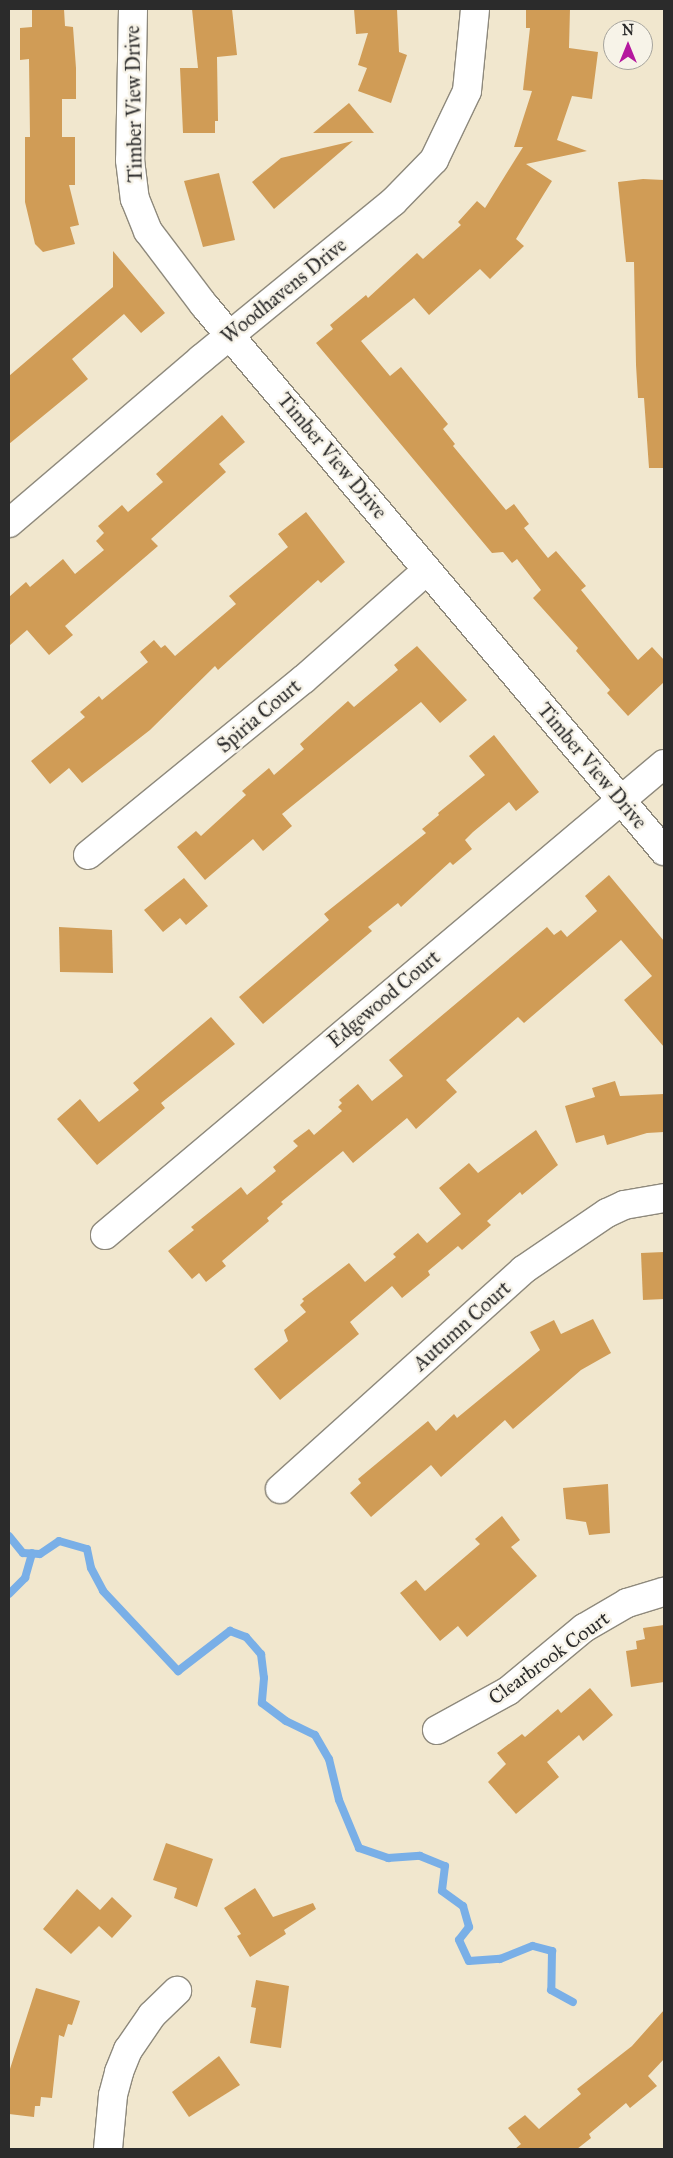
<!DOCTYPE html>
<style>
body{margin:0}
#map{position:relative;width:673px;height:2158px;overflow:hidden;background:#f1e7ce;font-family:"IM FELL Great Primer",serif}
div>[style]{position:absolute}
.stream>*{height:8px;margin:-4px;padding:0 4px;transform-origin:4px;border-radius:4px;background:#79afe7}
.building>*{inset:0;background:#d09c56}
.roads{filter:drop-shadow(1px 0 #8e897c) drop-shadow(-1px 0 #8e897c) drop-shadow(0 1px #8e897c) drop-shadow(0 -1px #8e897c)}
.minor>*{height:28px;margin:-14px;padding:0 14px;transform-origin:14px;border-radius:14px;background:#fff}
span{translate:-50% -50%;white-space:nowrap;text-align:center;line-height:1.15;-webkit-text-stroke:5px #f7f3e8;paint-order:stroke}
.street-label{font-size:20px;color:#2b2b2b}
.frame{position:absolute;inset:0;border:10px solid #2b2b2b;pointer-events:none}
.north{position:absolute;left:603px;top:20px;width:50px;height:50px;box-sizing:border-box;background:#f7f3e8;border:1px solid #a5a39c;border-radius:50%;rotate:0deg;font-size:14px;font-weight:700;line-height:20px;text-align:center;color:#2b2b2b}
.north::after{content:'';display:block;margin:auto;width:18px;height:22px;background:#b5179e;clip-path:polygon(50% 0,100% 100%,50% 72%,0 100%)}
</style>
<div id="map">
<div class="stream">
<div style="left:9px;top:1536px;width:22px;rotate:51deg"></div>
<div style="left:23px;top:1553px;width:17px;rotate:3deg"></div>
<div style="left:40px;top:1554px;width:23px;rotate:-34deg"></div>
<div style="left:59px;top:1541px;width:29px;rotate:16deg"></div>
<div style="left:87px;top:1549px;width:19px;rotate:78deg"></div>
<div style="left:91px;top:1568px;width:26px;rotate:62deg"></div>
<div style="left:103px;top:1591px;width:110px;rotate:46.8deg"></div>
<div style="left:178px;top:1671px;width:66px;rotate:-37.6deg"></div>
<div style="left:230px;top:1631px;width:17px;rotate:21deg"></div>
<div style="left:246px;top:1637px;width:23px;rotate:49deg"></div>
<div style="left:261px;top:1654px;width:24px;rotate:83deg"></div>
<div style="left:264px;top:1678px;width:25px;rotate:95deg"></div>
<div style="left:262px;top:1703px;width:30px;rotate:37deg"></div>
<div style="left:286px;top:1721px;width:32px;rotate:26deg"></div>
<div style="left:315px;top:1735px;width:28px;rotate:60deg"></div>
<div style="left:329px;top:1759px;width:42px;rotate:76.3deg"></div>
<div style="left:339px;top:1800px;width:52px;rotate:67.4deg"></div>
<div style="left:359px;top:1848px;width:31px;rotate:19deg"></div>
<div style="left:388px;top:1858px;width:32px;rotate:-4deg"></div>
<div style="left:420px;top:1856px;width:27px;rotate:22deg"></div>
<div style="left:445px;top:1866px;width:25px;rotate:97deg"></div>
<div style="left:442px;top:1891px;width:26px;rotate:36deg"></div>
<div style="left:463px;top:1906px;width:22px;rotate:74deg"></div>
<div style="left:469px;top:1927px;width:16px;rotate:128deg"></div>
<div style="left:459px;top:1940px;width:23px;rotate:65deg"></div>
<div style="left:469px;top:1961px;width:31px;rotate:-4deg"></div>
<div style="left:500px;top:1959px;width:35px;rotate:-22deg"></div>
<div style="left:533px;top:1946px;width:20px;rotate:15deg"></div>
<div style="left:552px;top:1951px;width:39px;rotate:91deg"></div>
<div style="left:551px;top:1990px;width:25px;rotate:29deg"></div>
<div style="left:9px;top:1594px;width:23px;rotate:-45deg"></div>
<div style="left:25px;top:1578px;width:26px;rotate:-74deg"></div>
</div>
<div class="building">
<div style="clip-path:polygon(32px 9px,64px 9px,65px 26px,73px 27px,76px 68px,76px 99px,62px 99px,62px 137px,75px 137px,75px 185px,69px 185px,79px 225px,70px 227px,75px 244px,43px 252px,35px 244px,25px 202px,25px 137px,30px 137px,29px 59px,20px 60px,20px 28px,32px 27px)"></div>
<div style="clip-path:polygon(192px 9px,232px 9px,237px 55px,217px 57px,218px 121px,215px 121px,215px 133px,183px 133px,180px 68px,198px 68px)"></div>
<div style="clip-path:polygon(354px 9px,397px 9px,399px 52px,407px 55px,391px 103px,358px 91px,367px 68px,358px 65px,368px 33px,356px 34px)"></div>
<div style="clip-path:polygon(526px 9px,570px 9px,569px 48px,598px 52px,592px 99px,572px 96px,557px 140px,587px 151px,526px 164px,552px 181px,516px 239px,524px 246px,490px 279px,480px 269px,429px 315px,414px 298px,361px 341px,390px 376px,401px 367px,448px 424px,443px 429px,455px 444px,453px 446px,506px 510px,514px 504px,529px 524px,524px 528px,548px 558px,556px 551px,586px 586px,581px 590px,638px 660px,652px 647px,664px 660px,664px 682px,628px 716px,607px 693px,610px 690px,576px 651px,578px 648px,533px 598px,541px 590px,517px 559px,512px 563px,503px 552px,492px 553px,316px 343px,333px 329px,330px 325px,366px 295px,368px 298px,417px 253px,423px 259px,461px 225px,458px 222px,477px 201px,485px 208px,523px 147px,514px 147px,532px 91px,523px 90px,530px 28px,526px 28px)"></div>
<div style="clip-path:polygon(349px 103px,374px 133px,313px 133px)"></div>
<div style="clip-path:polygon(353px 141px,274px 209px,252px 182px,281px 158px)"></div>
<div style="clip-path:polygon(219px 173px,235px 240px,203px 247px,184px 181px)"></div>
<div style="clip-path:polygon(643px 179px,664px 180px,664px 468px,649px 468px,644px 398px,638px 398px,636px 365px,634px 262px,626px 262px,618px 182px)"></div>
<div style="clip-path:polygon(113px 251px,165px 313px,141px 333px,124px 314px,72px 359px,88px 379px,9px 444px,9px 376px,113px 287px)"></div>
<div style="clip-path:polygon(222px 415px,245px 442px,219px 464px,226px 472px,151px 539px,158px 546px,65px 626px,73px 635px,49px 655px,27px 630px,9px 646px,9px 597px,26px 582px,30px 587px,63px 559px,75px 574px,104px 550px,96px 541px,104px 533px,98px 526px,122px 505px,128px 512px,163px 482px,156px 474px)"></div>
<div style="clip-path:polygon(306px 512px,345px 562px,321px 583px,318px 580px,218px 670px,215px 666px,150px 730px,82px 783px,69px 768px,50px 784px,31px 761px,85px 717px,80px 712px,99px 696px,102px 700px,148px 662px,140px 652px,154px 640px,161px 648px,165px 645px,175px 656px,236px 604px,229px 596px,288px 547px,278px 534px)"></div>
<div style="clip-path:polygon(417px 646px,467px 700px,440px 723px,421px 702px,282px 814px,292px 826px,263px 851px,253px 839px,205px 880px,177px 847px,196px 831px,201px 836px,246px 795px,242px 791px,269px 768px,274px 775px,304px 749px,300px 744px,348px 701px,354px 707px,398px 670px,394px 665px)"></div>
<div style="clip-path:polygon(494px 735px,539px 792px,516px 811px,509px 802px,473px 832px,465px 840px,472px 849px,453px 865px,450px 862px,401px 907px,398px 903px,368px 927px,372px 931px,263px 1024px,239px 997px,329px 920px,324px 914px,426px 833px,422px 829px,439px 815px,438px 813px,485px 775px,469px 756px)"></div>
<div style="clip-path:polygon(609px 875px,664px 941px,664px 1047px,624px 1000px,652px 976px,621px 940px,524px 1023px,518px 1017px,446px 1080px,457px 1092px,416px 1129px,407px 1118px,353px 1163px,343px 1151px,281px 1202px,283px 1204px,267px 1218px,269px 1221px,222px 1261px,226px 1266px,206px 1282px,199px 1273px,192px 1279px,168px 1251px,194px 1230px,191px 1227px,241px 1187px,247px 1195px,276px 1171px,273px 1167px,298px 1146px,293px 1141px,309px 1129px,314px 1135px,342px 1111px,338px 1107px,342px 1103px,339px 1100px,358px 1084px,372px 1101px,403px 1076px,389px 1060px,547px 927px,554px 935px,561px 930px,567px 937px,597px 911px,585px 896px)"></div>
<div style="clip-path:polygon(184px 878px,208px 906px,186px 925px,180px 918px,163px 932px,144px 910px)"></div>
<div style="clip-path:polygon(59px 927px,112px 930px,113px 973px,60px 972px)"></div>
<div style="clip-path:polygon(211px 1017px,235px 1044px,161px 1103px,165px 1108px,97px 1165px,57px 1119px,80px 1099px,99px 1122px,139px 1090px,133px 1083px)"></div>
<div style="clip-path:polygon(615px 1081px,620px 1096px,664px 1094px,664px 1132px,647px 1133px,607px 1145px,604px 1135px,576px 1143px,565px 1106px,595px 1097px,592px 1088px)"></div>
<div style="clip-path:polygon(536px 1130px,558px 1165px,522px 1195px,520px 1192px,487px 1221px,491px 1225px,462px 1250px,458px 1246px,428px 1271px,430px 1275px,402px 1298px,392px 1286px,350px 1322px,359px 1334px,280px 1400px,254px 1369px,288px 1341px,284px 1330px,306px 1312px,300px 1305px,304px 1301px,302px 1299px,349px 1263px,365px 1282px,396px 1257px,393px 1254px,418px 1233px,427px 1243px,461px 1214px,439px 1188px,469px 1163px,478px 1173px)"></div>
<div style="clip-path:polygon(664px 1252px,664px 1299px,643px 1300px,641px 1253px)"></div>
<div style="clip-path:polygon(593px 1319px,611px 1353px,581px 1370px,513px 1429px,505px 1420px,441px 1477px,431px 1465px,371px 1517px,350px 1493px,361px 1483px,358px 1479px,428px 1421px,436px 1431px,454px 1414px,457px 1418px,540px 1350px,530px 1332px,554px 1320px,561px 1334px)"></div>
<div style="clip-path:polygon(608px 1484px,610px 1533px,589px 1535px,586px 1522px,566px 1519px,563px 1488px)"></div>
<div style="clip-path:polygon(502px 1516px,520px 1540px,511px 1547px,537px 1576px,467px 1637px,458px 1626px,440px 1641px,400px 1593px,416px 1580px,425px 1591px,480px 1544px,475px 1539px)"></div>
<div style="clip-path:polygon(664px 1625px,664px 1682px,631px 1687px,626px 1651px,637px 1649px,636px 1641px,645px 1639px,643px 1628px)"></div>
<div style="clip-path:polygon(590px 1688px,613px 1715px,583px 1741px,579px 1735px,547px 1762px,559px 1777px,516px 1814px,488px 1782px,506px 1764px,497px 1753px,522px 1734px,525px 1737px,558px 1709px,561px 1713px)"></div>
<div style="clip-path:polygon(166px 1843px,213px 1859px,197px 1907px,174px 1898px,177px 1888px,153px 1880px)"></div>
<div style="clip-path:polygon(255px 1888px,273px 1917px,313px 1903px,316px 1909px,284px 1930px,286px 1934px,250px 1957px,237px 1936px,241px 1934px,224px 1908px)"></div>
<div style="clip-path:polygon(77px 1889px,100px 1910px,112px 1897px,132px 1916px,112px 1938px,99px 1926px,71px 1954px,43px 1929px)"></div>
<div style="clip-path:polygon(256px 1980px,289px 1986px,281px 2048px,250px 2043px,256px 2008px,251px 2007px)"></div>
<div style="clip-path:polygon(36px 1988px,80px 2001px,72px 2025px,68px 2024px,64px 2037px,59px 2035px,52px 2098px,41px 2097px,40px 2106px,35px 2106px,34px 2117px,9px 2114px,9px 2072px)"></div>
<div style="clip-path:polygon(664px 2010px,664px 2059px,648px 2076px,657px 2086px,630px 2108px,626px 2103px,589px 2134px,591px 2138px,577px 2149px,515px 2149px,521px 2144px,508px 2128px,525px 2115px,539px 2129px,581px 2094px,577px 2089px,632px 2046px)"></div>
<div style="clip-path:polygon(219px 2056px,240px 2085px,189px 2117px,172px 2092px)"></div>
</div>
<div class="roads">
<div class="minor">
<div style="left:133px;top:9px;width:151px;rotate:91.1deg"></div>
<div style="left:130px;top:160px;width:39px;rotate:83deg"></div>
<div style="left:135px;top:199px;width:35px;rotate:68deg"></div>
<div style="left:148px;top:231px;width:93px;rotate:52.9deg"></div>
<div style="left:204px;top:305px;width:714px;rotate:49.89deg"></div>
<div style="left:9px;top:523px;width:253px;rotate:-40.5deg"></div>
<div style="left:201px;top:359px;width:248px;rotate:-39.3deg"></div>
<div style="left:393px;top:202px;width:59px;rotate:-45.7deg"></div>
<div style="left:434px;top:160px;width:76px;rotate:-64.4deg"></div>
<div style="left:467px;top:91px;width:82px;rotate:-84.4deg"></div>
<div style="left:88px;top:855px;width:279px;rotate:-39.2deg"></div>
<div style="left:304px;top:679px;width:163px;rotate:-41.5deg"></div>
<div style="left:105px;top:1235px;width:731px;rotate:-40.12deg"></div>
<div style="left:280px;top:1489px;width:327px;rotate:-42deg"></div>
<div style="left:523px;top:1270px;width:102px;rotate:-34.2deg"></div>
<div style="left:607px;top:1213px;width:19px;rotate:-25deg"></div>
<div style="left:624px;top:1205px;width:41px;rotate:-9.9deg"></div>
<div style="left:437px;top:1730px;width:81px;rotate:-28.8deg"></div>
<div style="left:508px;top:1691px;width:99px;rotate:-39.7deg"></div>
<div style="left:584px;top:1628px;width:50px;rotate:-30.2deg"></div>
<div style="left:627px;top:1603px;width:39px;rotate:-17deg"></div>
<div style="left:108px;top:2149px;width:54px;rotate:-84.7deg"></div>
<div style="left:113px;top:2095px;width:24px;rotate:-75deg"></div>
<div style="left:119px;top:2072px;width:24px;rotate:-68deg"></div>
<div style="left:128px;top:2050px;width:42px;rotate:-55.6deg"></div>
<div style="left:152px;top:2015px;width:35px;rotate:-44deg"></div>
</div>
</div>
<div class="street-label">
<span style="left:134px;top:104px;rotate:-91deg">Timber View Drive</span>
<span style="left:284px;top:291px;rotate:-39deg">Woodhavens Drive</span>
<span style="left:332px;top:456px;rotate:50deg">Timber View Drive</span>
<span style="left:259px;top:716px;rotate:-40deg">Spiria Court</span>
<span style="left:592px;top:766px;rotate:50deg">Timber View Drive</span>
<span style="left:384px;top:999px;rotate:-40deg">Edgewood Court</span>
<span style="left:462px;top:1326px;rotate:-42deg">Autumn Court</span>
<span style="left:549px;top:1658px;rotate:-36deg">Clearbrook Court</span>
</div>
<div class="frame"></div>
<div class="north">N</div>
</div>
